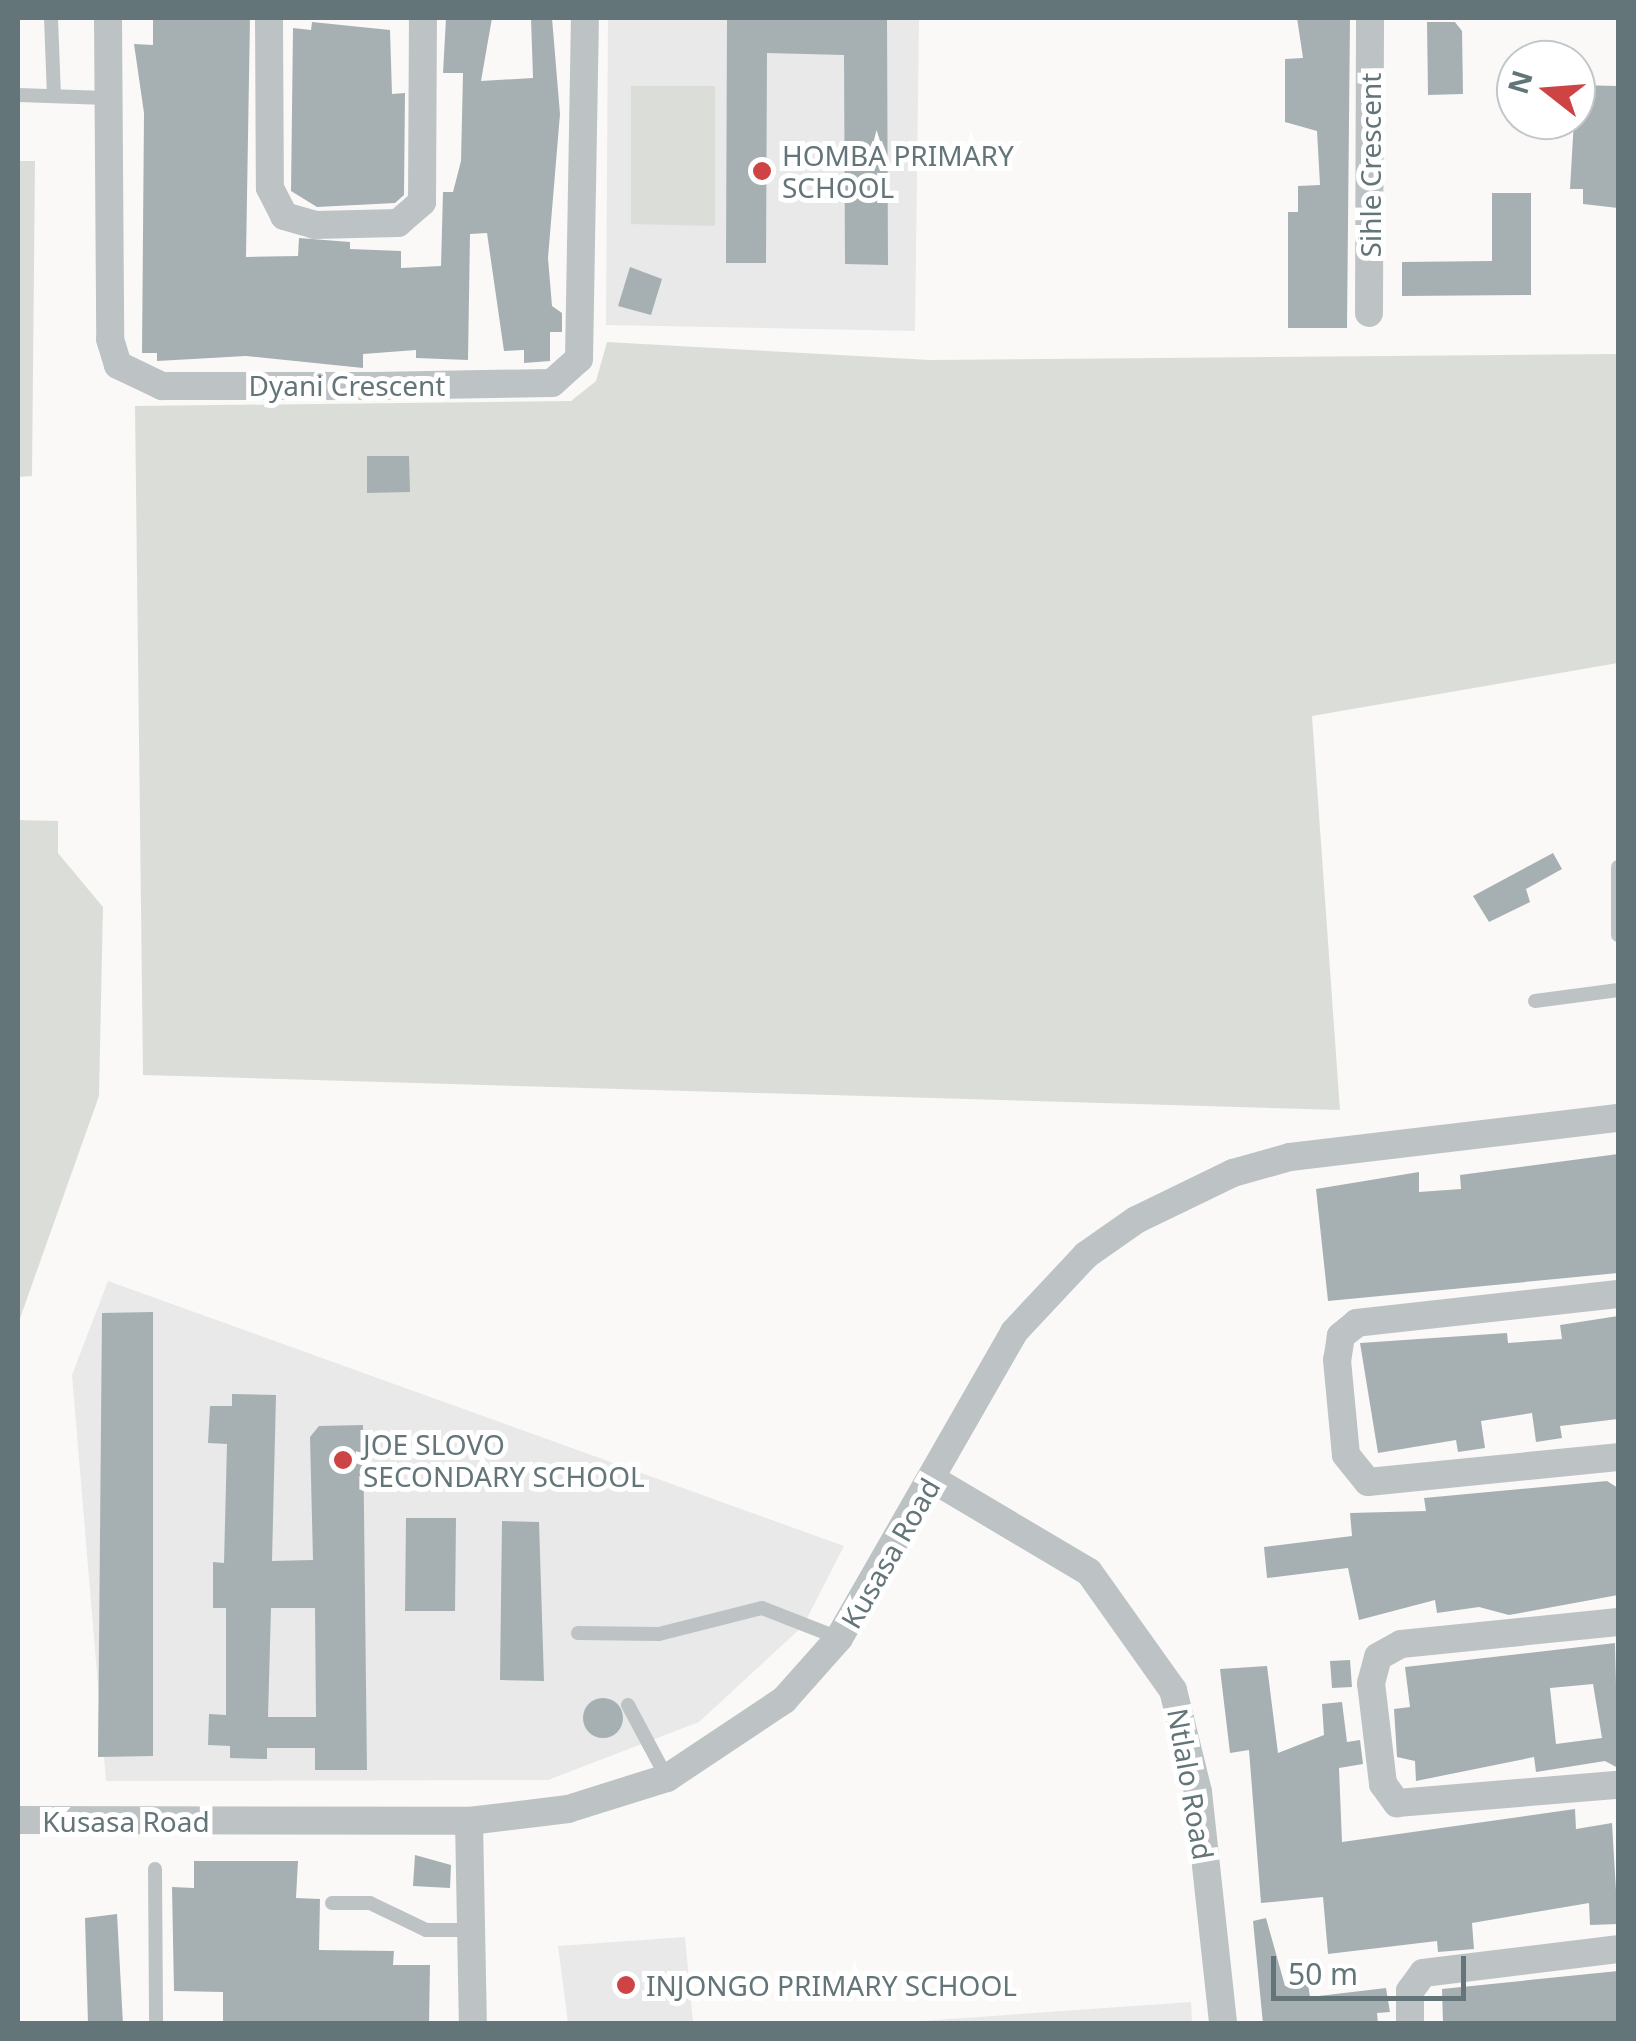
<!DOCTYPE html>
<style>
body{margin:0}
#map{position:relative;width:1636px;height:2041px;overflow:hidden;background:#faf9f8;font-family:"Noto Sans",sans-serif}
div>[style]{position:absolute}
.built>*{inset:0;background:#e8e9e8}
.green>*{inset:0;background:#dbded8}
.building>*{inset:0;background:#a6b0b2}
.round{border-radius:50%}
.lane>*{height:14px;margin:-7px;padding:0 7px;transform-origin:7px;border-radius:7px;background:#bdc3c5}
.street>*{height:28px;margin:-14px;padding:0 14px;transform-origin:14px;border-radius:14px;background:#bdc3c5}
.dots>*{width:28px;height:28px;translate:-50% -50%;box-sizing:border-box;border:5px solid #fff;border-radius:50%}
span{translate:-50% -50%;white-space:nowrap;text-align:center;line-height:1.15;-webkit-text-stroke:10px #fff;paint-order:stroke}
.poi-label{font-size:28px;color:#647579}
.left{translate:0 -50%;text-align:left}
.street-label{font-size:28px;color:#647579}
.frame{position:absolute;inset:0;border:20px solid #647579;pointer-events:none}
.north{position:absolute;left:1496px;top:40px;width:100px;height:100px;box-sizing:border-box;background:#fff;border:2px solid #c1c8c9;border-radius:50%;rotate:287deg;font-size:28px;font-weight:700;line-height:40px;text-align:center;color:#647579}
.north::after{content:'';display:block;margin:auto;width:35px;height:45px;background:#ce4444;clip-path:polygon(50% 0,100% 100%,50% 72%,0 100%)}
.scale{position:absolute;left:1271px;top:1956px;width:195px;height:45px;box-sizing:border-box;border:5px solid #647579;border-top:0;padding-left:12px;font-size:30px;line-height:35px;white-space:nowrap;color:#647579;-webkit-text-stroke:8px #fff;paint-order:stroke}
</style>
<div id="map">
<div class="built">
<div style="clip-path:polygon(608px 18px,919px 18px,915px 331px,606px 325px)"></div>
<div style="clip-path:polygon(108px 1281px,844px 1546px,803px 1626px,699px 1722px,548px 1780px,106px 1781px,72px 1375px)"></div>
<div style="clip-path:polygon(685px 1937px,693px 2023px,568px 2023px,558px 1946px)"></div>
<div style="clip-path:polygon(1191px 2002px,1192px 2023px,894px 2023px)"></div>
</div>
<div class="green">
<div style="clip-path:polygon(631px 86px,715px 86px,715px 226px,631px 224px)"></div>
<div style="clip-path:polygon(18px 161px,35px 161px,32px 476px,18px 477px)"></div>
<div style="clip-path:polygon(607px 342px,930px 360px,1618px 354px,1618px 663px,1312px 716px,1340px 1110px,143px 1075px,135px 406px,571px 401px,596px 381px)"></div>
<div style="clip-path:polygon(18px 820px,58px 821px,58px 853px,103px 907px,99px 1096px,18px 1324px)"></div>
</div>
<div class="building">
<div style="clip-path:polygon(153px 18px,250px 18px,246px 257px,298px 256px,299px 238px,350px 242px,350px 249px,401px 251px,401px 268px,441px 266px,443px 192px,453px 192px,461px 161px,463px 73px,443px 73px,446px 18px,492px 18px,481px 81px,533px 78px,531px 18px,552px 18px,560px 114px,548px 258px,552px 306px,562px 313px,562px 332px,550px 332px,550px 361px,524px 363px,524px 350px,504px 351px,487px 233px,470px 234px,468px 360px,416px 358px,416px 350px,363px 354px,363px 368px,246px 356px,157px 361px,157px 353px,142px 353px,144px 113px,134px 44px,153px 45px)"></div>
<div style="clip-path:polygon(727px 18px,887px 18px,888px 265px,845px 264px,844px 55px,767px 53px,766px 263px,726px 263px)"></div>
<div style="clip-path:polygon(1297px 18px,1350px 18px,1347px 328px,1288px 328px,1288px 212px,1298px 212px,1298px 186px,1320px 185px,1317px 131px,1285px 122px,1285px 59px,1303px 58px)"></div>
<div style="clip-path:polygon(312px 22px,390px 30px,392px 94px,405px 93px,404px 195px,395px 203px,317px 207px,291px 191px,293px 28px,311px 30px)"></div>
<div style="clip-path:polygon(1427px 22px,1455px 22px,1462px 31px,1463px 94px,1428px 95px)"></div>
<div style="clip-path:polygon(1576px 85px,1618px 86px,1618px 208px,1583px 204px,1583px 189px,1570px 189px)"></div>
<div style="clip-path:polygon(1492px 193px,1531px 193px,1531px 295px,1402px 296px,1402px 262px,1492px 261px)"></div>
<div style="clip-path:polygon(630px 267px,662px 279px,651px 315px,618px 306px)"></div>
<div style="clip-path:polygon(367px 456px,409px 456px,410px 492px,367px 493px)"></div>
<div style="clip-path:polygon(1553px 853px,1562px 869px,1526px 889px,1530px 902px,1489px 922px,1473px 896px)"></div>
<div style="clip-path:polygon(1618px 1154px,1618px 1273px,1328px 1301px,1316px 1189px,1419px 1172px,1419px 1192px,1461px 1189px,1460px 1175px)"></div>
<div style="clip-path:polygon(153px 1312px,153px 1756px,98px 1757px,102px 1313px)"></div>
<div style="clip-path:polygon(1618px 1316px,1618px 1419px,1560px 1426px,1562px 1438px,1536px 1442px,1532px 1413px,1481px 1421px,1485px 1448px,1458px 1452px,1456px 1440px,1378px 1453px,1360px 1343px,1507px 1333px,1508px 1343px,1562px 1339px,1560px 1325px)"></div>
<div style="clip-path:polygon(evenodd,232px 1394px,276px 1395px,272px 1561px,313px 1560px,310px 1437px,319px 1426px,363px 1425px,367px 1770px,315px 1770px,315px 1748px,267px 1748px,267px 1759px,230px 1758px,230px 1746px,208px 1745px,209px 1714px,226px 1715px,226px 1608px,213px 1608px,213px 1562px,224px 1563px,227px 1444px,208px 1443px,210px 1406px,232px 1406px,232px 1394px,271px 1608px,315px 1608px,316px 1717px,268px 1717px,271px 1608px)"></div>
<div style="clip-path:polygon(1607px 1481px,1618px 1488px,1618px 1595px,1509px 1615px,1479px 1607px,1437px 1613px,1435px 1600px,1359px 1620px,1348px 1568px,1267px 1578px,1264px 1547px,1352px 1536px,1350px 1513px,1426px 1511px,1424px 1498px)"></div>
<div style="clip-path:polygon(406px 1518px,456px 1518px,455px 1611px,405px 1611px)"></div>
<div style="clip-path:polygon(502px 1521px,539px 1522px,544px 1681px,500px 1680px)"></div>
<div style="clip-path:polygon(evenodd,1615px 1643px,1618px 1768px,1605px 1761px,1536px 1772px,1534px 1757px,1416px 1781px,1415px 1761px,1397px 1757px,1394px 1709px,1410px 1707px,1405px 1667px,1615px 1643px,1593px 1684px,1602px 1738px,1556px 1744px,1550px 1688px,1593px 1684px)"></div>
<div style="clip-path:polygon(1350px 1660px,1352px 1687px,1332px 1688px,1330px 1661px)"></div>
<div style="clip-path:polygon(1267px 1666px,1278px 1753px,1324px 1735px,1322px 1704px,1342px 1702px,1347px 1742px,1360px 1740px,1363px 1764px,1339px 1768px,1342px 1842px,1575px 1809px,1576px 1829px,1612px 1823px,1618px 1924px,1590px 1925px,1589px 1903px,1472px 1923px,1474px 1949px,1438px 1952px,1437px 1941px,1328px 1954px,1323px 1897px,1261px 1903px,1249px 1750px,1230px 1753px,1220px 1669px)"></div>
<div class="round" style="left:583px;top:1698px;width:40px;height:40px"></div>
<div style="clip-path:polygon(415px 1855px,451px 1865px,450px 1888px,413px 1886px)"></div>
<div style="clip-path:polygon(194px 1861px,298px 1861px,296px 1898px,320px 1899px,319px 1950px,394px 1951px,393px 1965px,430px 1965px,429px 2024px,223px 2024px,223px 1992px,174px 1991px,172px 1887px,194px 1888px)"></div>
<div style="clip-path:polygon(117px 1914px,123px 2024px,88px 2024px,85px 1918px)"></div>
<div style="clip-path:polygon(1266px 1918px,1285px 1986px,1308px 1984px,1310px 1997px,1386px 1988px,1390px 2012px,1377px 2013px,1378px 2024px,1263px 2024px,1253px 1921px)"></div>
<div style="clip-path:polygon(1618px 1971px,1618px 2024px,1443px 2024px,1442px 1989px)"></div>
</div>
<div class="lane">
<div style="left:51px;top:18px;width:78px;rotate:87.8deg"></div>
<div style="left:18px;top:95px;width:89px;rotate:1.9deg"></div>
<div style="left:1618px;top:867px;width:68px;rotate:90deg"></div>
<div style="left:1535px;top:1001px;width:84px;rotate:-7.5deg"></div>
<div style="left:578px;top:1633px;width:81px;rotate:0.7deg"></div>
<div style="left:659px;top:1634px;width:106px;rotate:-14.2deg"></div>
<div style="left:762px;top:1608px;width:83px;rotate:21.3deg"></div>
<div style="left:628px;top:1705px;width:83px;rotate:61.9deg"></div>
<div style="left:155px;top:1869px;width:155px;rotate:89.6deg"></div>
<div style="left:332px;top:1903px;width:38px"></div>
<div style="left:370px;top:1903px;width:62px;rotate:25.7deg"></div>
<div style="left:426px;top:1930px;width:45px"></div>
</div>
<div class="street">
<div style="left:108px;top:18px;width:321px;rotate:89.6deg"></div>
<div style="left:110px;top:339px;width:27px;rotate:73deg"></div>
<div style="left:118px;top:365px;width:49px;rotate:25.5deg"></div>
<div style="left:162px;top:386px;width:212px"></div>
<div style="left:374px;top:386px;width:178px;rotate:-1deg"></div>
<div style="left:552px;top:383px;width:36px;rotate:-42deg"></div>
<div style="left:579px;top:359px;width:341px;rotate:-89deg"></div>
<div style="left:269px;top:18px;width:170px;rotate:89.7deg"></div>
<div style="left:270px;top:188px;width:31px;rotate:63deg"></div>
<div style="left:284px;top:216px;width:32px;rotate:16deg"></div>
<div style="left:315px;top:225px;width:83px;rotate:-1.4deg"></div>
<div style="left:398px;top:223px;width:32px;rotate:-41deg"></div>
<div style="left:422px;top:202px;width:184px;rotate:-89.7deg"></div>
<div style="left:1369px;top:313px;width:295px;rotate:-89.8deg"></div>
<div style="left:1618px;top:1294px;width:263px;rotate:173.7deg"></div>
<div style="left:1357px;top:1323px;width:21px;rotate:141deg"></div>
<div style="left:1341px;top:1336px;width:24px;rotate:99deg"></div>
<div style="left:1337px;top:1360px;width:95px;rotate:84.6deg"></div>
<div style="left:1346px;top:1455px;width:35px;rotate:51deg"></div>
<div style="left:1368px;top:1482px;width:251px;rotate:-5.7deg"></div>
<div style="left:934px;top:1480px;width:180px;rotate:30.7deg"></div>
<div style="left:1089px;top:1572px;width:145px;rotate:54.6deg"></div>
<div style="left:1173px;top:1690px;width:105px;rotate:76.2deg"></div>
<div style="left:1198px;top:1792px;width:233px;rotate:83.8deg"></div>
<div style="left:1618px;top:1622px;width:218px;rotate:174.2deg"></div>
<div style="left:1401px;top:1644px;width:26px;rotate:151deg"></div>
<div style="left:1378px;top:1657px;width:27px;rotate:105deg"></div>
<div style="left:1371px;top:1683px;width:102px;rotate:83.2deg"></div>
<div style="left:1383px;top:1784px;width:24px;rotate:54deg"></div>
<div style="left:1397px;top:1803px;width:222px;rotate:-4.7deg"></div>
<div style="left:18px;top:1820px;width:451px;rotate:0.1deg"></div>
<div style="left:469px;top:1821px;width:100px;rotate:-6.9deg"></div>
<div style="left:568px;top:1809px;width:104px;rotate:-17.4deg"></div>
<div style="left:667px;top:1778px;width:141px;rotate:-33.7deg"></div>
<div style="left:784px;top:1700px;width:83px;rotate:-48.4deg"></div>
<div style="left:839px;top:1638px;width:353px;rotate:-60.2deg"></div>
<div style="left:1014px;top:1332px;width:105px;rotate:-46.9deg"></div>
<div style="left:1086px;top:1255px;width:61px;rotate:-35deg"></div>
<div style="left:1136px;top:1220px;width:108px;rotate:-25.9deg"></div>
<div style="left:1233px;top:1173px;width:59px;rotate:-15.7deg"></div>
<div style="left:1290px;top:1157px;width:330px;rotate:-6.8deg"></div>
<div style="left:469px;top:1821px;width:203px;rotate:88.9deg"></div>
<div style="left:1410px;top:2024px;width:33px;rotate:-90deg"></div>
<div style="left:1410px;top:1991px;width:22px;rotate:-54deg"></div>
<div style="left:1423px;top:1973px;width:196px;rotate:-7deg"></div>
</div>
<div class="dots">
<div style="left:762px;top:171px;background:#ce4444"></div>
<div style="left:343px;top:1460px;background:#ce4444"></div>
<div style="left:626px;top:1985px;background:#ce4444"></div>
</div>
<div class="poi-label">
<span class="left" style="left:782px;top:171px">HOMBA PRIMARY<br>SCHOOL</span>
<span class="left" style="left:363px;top:1460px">JOE SLOVO<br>SECONDARY SCHOOL</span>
<span class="left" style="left:646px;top:1985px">INJONGO PRIMARY SCHOOL</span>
</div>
<div class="street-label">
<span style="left:1370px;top:165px;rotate:-90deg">Sihle Crescent</span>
<span style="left:347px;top:385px">Dyani Crescent</span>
<span style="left:890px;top:1553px;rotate:-60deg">Kusasa Road</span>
<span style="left:1191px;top:1784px;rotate:80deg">Ntlalo Road</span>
<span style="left:126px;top:1821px">Kusasa Road</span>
</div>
<div class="frame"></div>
<div class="north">N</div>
<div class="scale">50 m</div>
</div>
